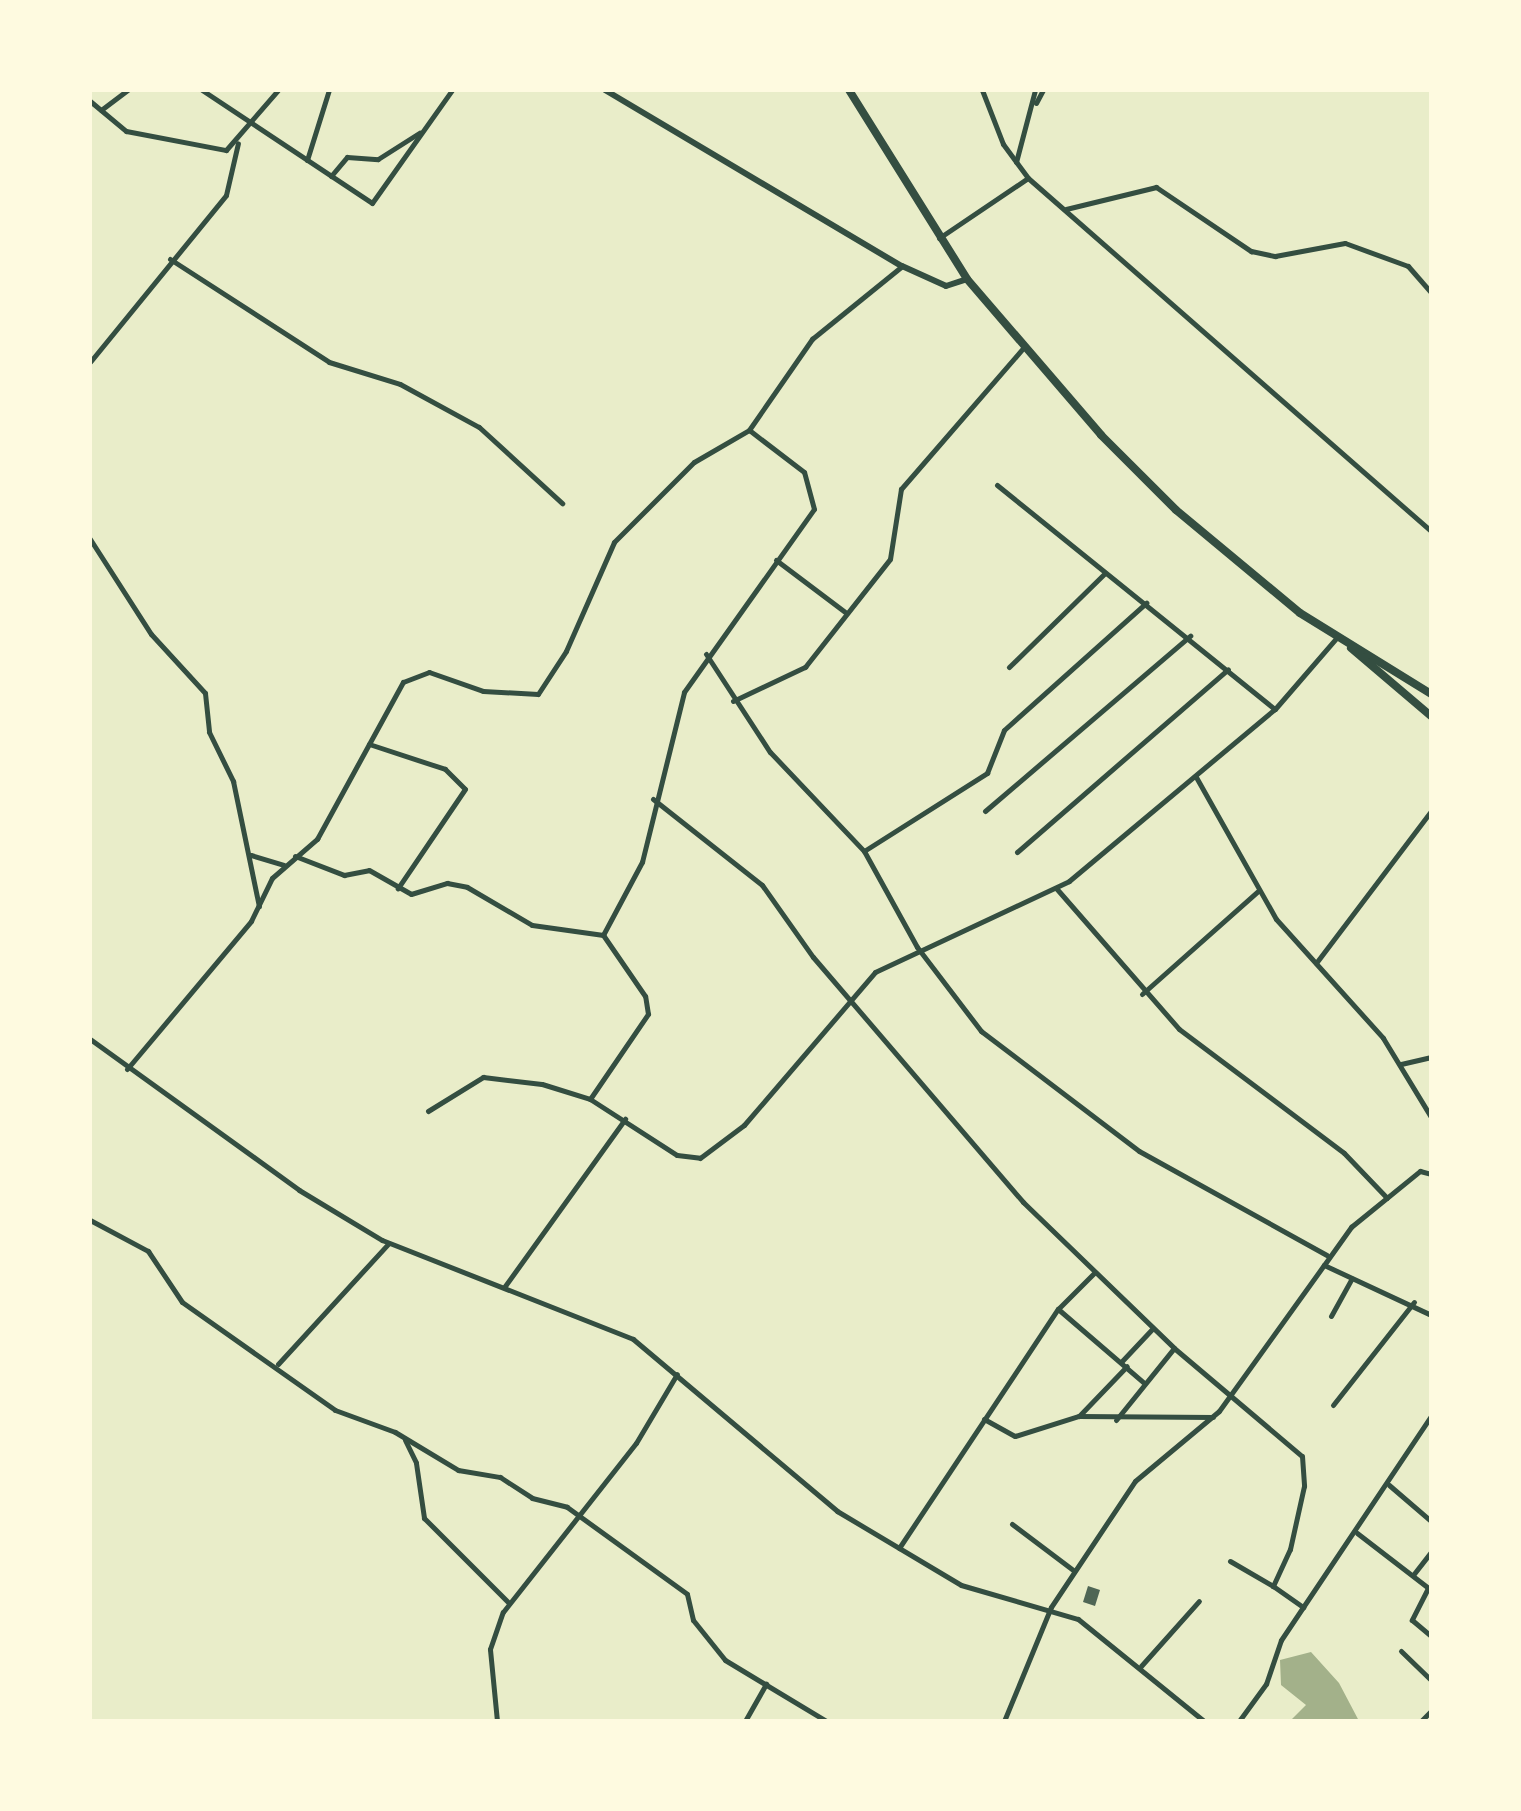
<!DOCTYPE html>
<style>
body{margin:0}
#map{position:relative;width:1521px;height:1811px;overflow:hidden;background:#e9edc9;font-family:"PT Serif",serif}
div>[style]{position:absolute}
.water>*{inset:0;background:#a3b18a}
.building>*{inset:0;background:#4f6655}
.minor>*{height:5px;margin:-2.5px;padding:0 2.5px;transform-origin:2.5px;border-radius:2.5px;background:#344e41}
.tertiary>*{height:6px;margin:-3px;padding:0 3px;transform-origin:3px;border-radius:3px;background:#344e41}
.primary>*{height:8px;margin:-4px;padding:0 4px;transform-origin:4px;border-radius:4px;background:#344e41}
span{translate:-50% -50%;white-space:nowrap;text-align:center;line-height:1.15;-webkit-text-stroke:8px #fefae0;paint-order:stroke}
.frame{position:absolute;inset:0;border:92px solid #fefae0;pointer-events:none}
</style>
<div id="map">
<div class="water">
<div style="clip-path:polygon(1311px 1652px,1339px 1683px,1359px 1721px,1290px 1721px,1306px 1705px,1281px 1685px,1280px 1660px)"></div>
</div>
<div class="building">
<div style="clip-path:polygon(1088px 1586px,1100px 1590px,1095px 1606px,1083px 1602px)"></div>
</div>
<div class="minor">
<div style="left:202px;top:90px;width:204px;rotate:33.6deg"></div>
<div style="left:372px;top:203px;width:138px;rotate:-54.7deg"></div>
<div style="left:982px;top:90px;width:58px;rotate:68.7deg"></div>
<div style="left:1003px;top:144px;width:42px;rotate:53.7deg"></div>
<div style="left:90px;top:101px;width:47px;rotate:39.8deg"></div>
<div style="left:126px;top:131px;width:102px;rotate:10.8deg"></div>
<div style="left:226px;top:150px;width:79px;rotate:-49.1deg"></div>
<div style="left:1036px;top:103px;width:15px;rotate:-62deg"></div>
<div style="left:101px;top:110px;width:34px;rotate:-37deg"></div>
<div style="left:307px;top:160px;width:73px;rotate:-72.6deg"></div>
<div style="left:1016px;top:162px;width:74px;rotate:-75.2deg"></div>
<div style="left:331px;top:176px;width:25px;rotate:-50deg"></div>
<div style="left:347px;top:157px;width:31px;rotate:4deg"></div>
<div style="left:378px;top:159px;width:49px;rotate:-32.4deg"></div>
<div style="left:1066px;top:209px;width:93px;rotate:-13.7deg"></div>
<div style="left:1156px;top:187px;width:115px;rotate:34deg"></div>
<div style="left:1251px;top:251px;width:25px;rotate:12deg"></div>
<div style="left:1275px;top:256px;width:71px;rotate:-10.5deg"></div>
<div style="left:1345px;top:243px;width:67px;rotate:20.1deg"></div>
<div style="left:1408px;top:266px;width:35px;rotate:49deg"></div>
<div style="left:939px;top:238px;width:107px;rotate:-34deg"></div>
<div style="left:1028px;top:178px;width:536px;rotate:41.22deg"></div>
<div style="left:170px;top:259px;width:189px;rotate:32.9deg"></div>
<div style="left:329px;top:362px;width:74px;rotate:17.2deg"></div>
<div style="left:400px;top:384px;width:90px;rotate:28.6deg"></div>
<div style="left:479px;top:427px;width:113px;rotate:42.5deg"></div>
<div style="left:90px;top:362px;width:215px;rotate:-50.8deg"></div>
<div style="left:226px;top:195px;width:53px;rotate:-77deg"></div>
<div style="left:997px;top:485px;width:357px;rotate:38.9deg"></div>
<div style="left:90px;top:539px;width:113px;rotate:57.3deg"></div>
<div style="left:151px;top:634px;width:80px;rotate:47.5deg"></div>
<div style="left:205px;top:693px;width:39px;rotate:84deg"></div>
<div style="left:209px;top:732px;width:55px;rotate:63.9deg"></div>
<div style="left:233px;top:781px;width:128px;rotate:78.3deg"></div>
<div style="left:776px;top:560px;width:86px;rotate:37deg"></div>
<div style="left:706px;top:654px;width:117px;rotate:56.9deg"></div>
<div style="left:770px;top:752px;width:137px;rotate:46.5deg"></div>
<div style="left:864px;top:851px;width:110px;rotate:61.1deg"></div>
<div style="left:917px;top:947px;width:106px;rotate:52.7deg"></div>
<div style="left:981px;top:1031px;width:198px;rotate:37.2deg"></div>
<div style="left:1139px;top:1151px;width:215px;rotate:29deg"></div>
<div style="left:1009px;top:667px;width:134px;rotate:-44.4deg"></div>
<div style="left:733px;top:701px;width:80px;rotate:-25.3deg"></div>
<div style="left:805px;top:667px;width:137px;rotate:-51.8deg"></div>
<div style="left:890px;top:559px;width:71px;rotate:-81.1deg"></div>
<div style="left:901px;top:489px;width:186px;rotate:-49.1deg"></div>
<div style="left:369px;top:744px;width:80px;rotate:18.2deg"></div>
<div style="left:445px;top:769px;width:28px;rotate:45deg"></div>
<div style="left:465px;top:789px;width:120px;rotate:124.1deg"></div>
<div style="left:1196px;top:777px;width:163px;rotate:60.6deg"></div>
<div style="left:1276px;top:919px;width:160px;rotate:48deg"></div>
<div style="left:1383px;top:1038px;width:92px;rotate:58.7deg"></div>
<div style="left:653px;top:799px;width:139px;rotate:38.3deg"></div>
<div style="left:762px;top:885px;width:88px;rotate:54.7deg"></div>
<div style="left:813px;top:957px;width:323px;rotate:49.4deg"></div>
<div style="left:1023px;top:1202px;width:210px;rotate:44deg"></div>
<div style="left:1174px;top:1348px;width:167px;rotate:40.2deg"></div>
<div style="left:1302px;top:1456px;width:30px;rotate:86deg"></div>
<div style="left:1304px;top:1486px;width:65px;rotate:102.5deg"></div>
<div style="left:1290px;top:1549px;width:41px;rotate:114.7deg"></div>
<div style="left:1273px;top:1586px;width:37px;rotate:35deg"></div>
<div style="left:985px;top:811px;width:270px;rotate:-40.5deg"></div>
<div style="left:864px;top:851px;width:146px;rotate:-32.4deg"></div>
<div style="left:987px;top:773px;width:46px;rotate:-68.4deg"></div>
<div style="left:1004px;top:730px;width:191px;rotate:-41.8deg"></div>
<div style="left:1017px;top:852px;width:279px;rotate:-40.9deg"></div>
<div style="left:251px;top:855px;width:34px;rotate:17deg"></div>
<div style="left:295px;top:856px;width:53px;rotate:21.2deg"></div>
<div style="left:344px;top:875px;width:25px;rotate:-11deg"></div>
<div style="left:369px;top:870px;width:48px;rotate:29.7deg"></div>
<div style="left:411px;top:894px;width:38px;rotate:-17deg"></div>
<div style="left:447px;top:883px;width:20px;rotate:11deg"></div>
<div style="left:467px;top:887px;width:75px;rotate:30.3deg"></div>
<div style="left:532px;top:925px;width:72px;rotate:8deg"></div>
<div style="left:1056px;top:888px;width:187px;rotate:48.9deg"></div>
<div style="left:1179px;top:1029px;width:206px;rotate:36.9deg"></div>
<div style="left:1344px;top:1153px;width:62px;rotate:46.3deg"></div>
<div style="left:603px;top:935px;width:83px;rotate:-61.9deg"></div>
<div style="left:642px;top:862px;width:175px;rotate:-76.1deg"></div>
<div style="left:684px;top:692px;width:224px;rotate:-54.6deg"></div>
<div style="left:814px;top:509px;width:38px;rotate:-105deg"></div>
<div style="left:804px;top:472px;width:69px;rotate:-142.6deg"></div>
<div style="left:1316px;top:963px;width:191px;rotate:-52.9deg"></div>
<div style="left:1142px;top:994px;width:155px;rotate:-41.6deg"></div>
<div style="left:90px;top:1039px;width:258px;rotate:35.8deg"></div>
<div style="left:299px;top:1190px;width:97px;rotate:31.1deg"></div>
<div style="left:382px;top:1240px;width:270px;rotate:21.5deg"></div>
<div style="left:633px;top:1339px;width:267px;rotate:40.1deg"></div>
<div style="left:837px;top:1511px;width:144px;rotate:30.8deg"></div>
<div style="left:961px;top:1585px;width:122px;rotate:16.2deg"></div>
<div style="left:1078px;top:1619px;width:162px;rotate:39deg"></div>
<div style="left:1401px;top:1064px;width:31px;rotate:-13deg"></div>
<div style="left:127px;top:1069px;width:193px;rotate:-50deg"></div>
<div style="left:251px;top:921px;width:48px;rotate:-64deg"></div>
<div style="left:272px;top:878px;width:60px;rotate:-40.9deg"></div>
<div style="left:317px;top:839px;width:179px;rotate:-61.3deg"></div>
<div style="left:403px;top:682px;width:28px;rotate:-21deg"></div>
<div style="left:429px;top:672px;width:57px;rotate:19.4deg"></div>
<div style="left:483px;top:691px;width:55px;rotate:3.1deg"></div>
<div style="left:538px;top:694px;width:51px;rotate:-56.9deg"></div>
<div style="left:566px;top:651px;width:119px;rotate:-66.2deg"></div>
<div style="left:614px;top:542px;width:113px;rotate:-45deg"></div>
<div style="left:694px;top:462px;width:64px;rotate:-30.2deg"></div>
<div style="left:749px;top:430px;width:111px;rotate:-55.3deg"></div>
<div style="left:812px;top:339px;width:116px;rotate:-39deg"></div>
<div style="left:590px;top:1099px;width:103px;rotate:-55.7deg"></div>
<div style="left:648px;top:1014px;width:18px;rotate:-99deg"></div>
<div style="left:645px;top:996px;width:74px;rotate:-124.5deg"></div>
<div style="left:428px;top:1111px;width:65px;rotate:-31.7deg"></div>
<div style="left:483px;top:1077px;width:59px;rotate:6.8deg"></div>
<div style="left:542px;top:1084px;width:50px;rotate:17.4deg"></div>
<div style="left:590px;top:1099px;width:103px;rotate:32.8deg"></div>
<div style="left:677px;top:1155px;width:23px;rotate:7deg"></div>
<div style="left:700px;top:1158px;width:55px;rotate:-36.9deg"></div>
<div style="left:744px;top:1125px;width:201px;rotate:-49.4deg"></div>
<div style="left:875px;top:972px;width:214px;rotate:-25.1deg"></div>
<div style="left:1069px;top:881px;width:268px;rotate:-39.9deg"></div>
<div style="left:1275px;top:709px;width:96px;rotate:-49.2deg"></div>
<div style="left:90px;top:1220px;width:66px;rotate:28.1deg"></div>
<div style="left:148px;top:1251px;width:61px;rotate:56.3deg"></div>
<div style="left:182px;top:1302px;width:187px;rotate:35.2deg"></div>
<div style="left:335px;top:1410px;width:64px;rotate:20.1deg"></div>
<div style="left:395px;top:1432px;width:74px;rotate:31.1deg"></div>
<div style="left:458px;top:1470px;width:43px;rotate:9.5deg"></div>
<div style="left:500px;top:1477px;width:38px;rotate:33deg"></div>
<div style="left:532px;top:1498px;width:36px;rotate:14deg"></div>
<div style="left:567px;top:1507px;width:148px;rotate:35.9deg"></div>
<div style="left:687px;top:1594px;width:27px;rotate:77deg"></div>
<div style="left:693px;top:1620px;width:51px;rotate:51.3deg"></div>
<div style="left:725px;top:1660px;width:118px;rotate:31.1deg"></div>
<div style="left:1324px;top:1265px;width:47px;rotate:-54.6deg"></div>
<div style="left:1351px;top:1227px;width:89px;rotate:-39.1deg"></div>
<div style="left:1420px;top:1171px;width:11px;rotate:15deg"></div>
<div style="left:505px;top:1286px;width:206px;rotate:-54.3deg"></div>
<div style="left:1058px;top:1309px;width:113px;rotate:40.7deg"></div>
<div style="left:1331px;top:1316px;width:43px;rotate:-61.1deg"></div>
<div style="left:1122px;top:1361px;width:45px;rotate:-46.8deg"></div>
<div style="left:278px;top:1364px;width:163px;rotate:-47.5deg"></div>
<div style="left:1333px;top:1405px;width:131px;rotate:-51.8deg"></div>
<div style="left:1079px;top:1416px;width:69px;rotate:-46.2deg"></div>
<div style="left:984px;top:1419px;width:35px;rotate:29deg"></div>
<div style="left:1015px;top:1436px;width:67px;rotate:-17.4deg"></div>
<div style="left:1079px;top:1416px;width:134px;rotate:0.4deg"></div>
<div style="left:1116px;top:1420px;width:92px;rotate:-51.1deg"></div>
<div style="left:405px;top:1440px;width:25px;rotate:64deg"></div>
<div style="left:416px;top:1463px;width:56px;rotate:81.7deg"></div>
<div style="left:424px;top:1518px;width:119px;rotate:45deg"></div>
<div style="left:1389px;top:1485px;width:55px;rotate:40.6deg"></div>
<div style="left:1012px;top:1524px;width:76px;rotate:37deg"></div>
<div style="left:1357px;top:1533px;width:93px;rotate:37.6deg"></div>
<div style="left:899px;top:1548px;width:287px;rotate:-56.4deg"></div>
<div style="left:1058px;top:1309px;width:52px;rotate:-45deg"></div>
<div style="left:1230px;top:1561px;width:50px;rotate:30.2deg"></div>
<div style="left:1413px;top:1575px;width:29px;rotate:-52deg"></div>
<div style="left:1428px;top:1588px;width:36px;rotate:117deg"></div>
<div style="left:1412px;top:1620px;width:25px;rotate:40deg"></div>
<div style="left:1401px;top:1651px;width:42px;rotate:44deg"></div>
<div style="left:1141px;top:1666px;width:87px;rotate:-48.3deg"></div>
<div style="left:497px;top:1721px;width:72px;rotate:-95.6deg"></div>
<div style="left:490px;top:1649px;width:39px;rotate:-71deg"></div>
<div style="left:503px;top:1612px;width:215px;rotate:-51.8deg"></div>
<div style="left:636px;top:1443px;width:80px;rotate:-59.3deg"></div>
<div style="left:745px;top:1721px;width:43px;rotate:-60.4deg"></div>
<div style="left:1004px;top:1721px;width:123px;rotate:-67.6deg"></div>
<div style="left:1051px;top:1607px;width:151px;rotate:-56.3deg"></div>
<div style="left:1135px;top:1481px;width:109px;rotate:-39.8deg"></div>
<div style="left:1219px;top:1411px;width:180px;rotate:-54.3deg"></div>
<div style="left:1324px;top:1265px;width:118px;rotate:25deg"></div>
<div style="left:1239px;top:1721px;width:46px;rotate:-53.9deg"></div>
<div style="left:1266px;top:1684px;width:46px;rotate:-71.2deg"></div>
<div style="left:1281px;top:1640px;width:270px;rotate:-56.2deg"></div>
<div style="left:1421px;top:1721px;width:14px;rotate:-45deg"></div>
</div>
<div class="tertiary">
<div style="left:605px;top:90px;width:345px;rotate:30.7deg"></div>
<div style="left:902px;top:266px;width:48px;rotate:24.4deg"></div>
<div style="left:946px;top:286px;width:22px;rotate:-18deg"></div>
</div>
<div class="primary">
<div style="left:849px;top:90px;width:223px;rotate:58deg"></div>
<div style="left:967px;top:279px;width:206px;rotate:49.3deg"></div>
<div style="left:1101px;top:435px;width:106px;rotate:45deg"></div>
<div style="left:1176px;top:510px;width:161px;rotate:39.7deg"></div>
<div style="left:1300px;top:613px;width:154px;rotate:31.7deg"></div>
<div style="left:1351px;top:648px;width:105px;rotate:40.4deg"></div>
</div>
<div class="frame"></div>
</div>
